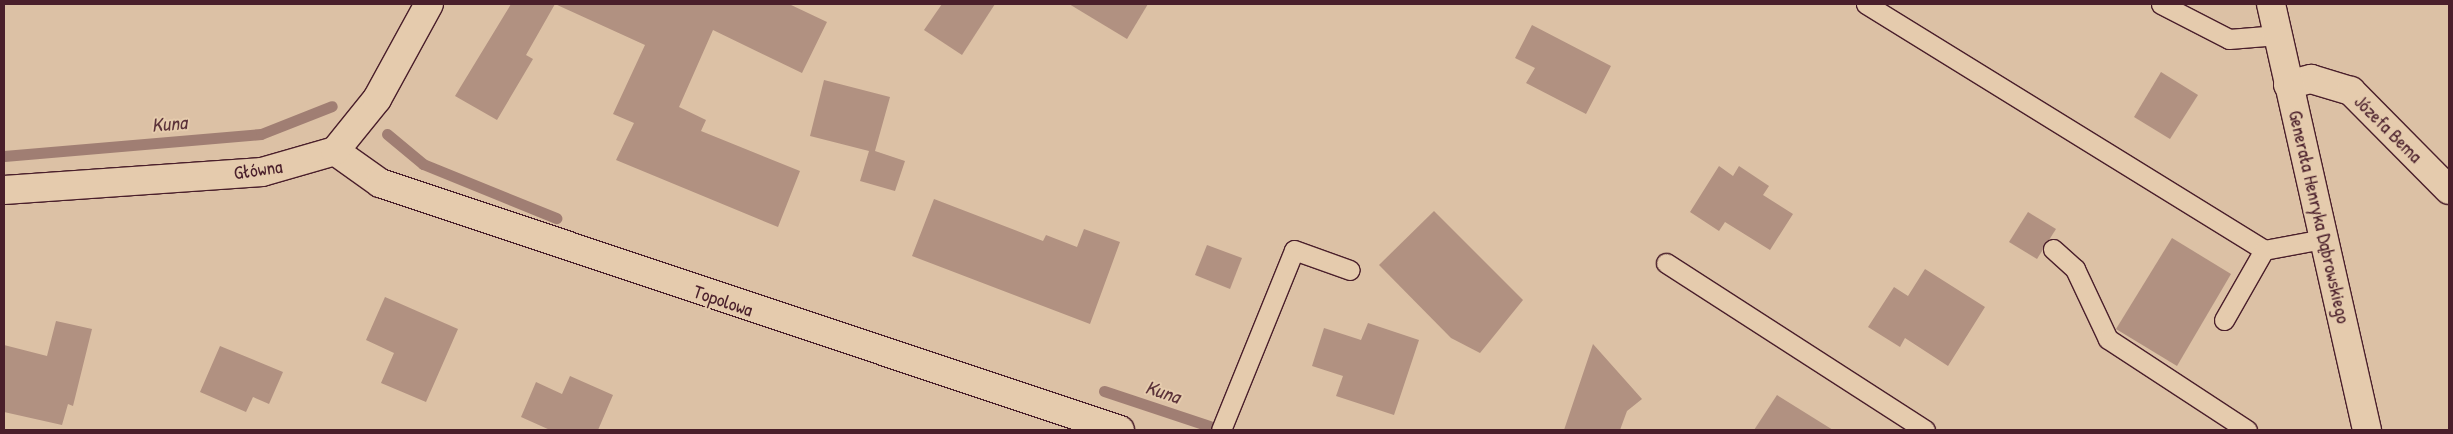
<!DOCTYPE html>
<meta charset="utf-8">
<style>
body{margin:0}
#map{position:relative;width:2453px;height:434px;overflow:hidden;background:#dcc1a5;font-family:"Patrick Hand",sans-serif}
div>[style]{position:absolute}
.stream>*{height:11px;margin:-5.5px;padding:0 5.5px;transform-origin:5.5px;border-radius:5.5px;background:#a07e73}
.building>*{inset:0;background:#b19181}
.roads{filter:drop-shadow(1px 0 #4a1f2b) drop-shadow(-1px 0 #4a1f2b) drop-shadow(0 1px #4a1f2b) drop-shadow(0 -1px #4a1f2b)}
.lane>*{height:19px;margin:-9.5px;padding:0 9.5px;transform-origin:9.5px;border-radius:9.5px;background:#e5cbad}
.street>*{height:28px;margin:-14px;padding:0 14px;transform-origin:14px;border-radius:14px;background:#e5cbad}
.secondary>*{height:28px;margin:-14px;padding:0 14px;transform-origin:14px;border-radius:14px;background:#e5cbad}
span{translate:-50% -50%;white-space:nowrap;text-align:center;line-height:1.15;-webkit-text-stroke:4px #e5cbad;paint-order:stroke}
.street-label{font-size:19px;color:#4a1f2b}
.water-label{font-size:20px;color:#5b3239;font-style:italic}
.frame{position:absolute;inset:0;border:5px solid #4a1f2b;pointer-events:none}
</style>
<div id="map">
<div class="stream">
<div style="left:387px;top:134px;width:47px;rotate:39.8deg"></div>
<div style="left:423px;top:164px;width:144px;rotate:22.1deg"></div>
<div style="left:4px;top:156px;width:258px;rotate:-4.9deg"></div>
<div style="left:261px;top:134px;width:76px;rotate:-21.5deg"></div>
<div style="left:1104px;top:391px;width:111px;rotate:18.4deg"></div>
</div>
<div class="building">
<div style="clip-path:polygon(511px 4px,789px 4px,827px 22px,802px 73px,713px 30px,679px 107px,706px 120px,701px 131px,800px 171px,778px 227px,616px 160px,634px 123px,613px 114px,645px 45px,555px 4px,526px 55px,533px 59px,497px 120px,455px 96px)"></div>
<div style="clip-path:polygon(942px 4px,995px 4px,962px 55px,924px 30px)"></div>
<div style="clip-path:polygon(1069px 4px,1148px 4px,1127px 39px)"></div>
<div style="clip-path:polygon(1532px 25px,1611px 66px,1586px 114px,1526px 83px,1535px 68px,1515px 58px)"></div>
<div style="clip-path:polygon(2161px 72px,2198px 95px,2170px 139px,2134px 117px)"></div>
<div style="clip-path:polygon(824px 80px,890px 97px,875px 151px,905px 161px,895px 191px,860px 181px,869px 151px,810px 136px)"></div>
<div style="clip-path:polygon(1719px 166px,1733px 176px,1739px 166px,1769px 186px,1763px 195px,1793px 214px,1770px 250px,1725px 222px,1719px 231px,1690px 212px)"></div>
<div style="clip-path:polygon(934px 199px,1043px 241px,1046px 235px,1077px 247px,1084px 229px,1120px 242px,1090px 324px,912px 256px)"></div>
<div style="clip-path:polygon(1434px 211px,1523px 300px,1480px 353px,1451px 338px,1379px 265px)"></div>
<div style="clip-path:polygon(2028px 212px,2056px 229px,2037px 259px,2009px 242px)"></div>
<div style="clip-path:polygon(2172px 238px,2231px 274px,2177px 366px,2116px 329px)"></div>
<div style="clip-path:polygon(1207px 245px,1242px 258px,1230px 289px,1195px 275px)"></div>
<div style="clip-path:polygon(1925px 269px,1985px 307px,1948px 366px,1905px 338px,1900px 347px,1868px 327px,1894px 287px,1908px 296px)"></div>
<div style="clip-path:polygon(385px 297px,458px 329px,426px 402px,381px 383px,394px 353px,366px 340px)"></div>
<div style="clip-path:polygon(56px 321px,92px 329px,73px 406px,68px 404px,62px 425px,4px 412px,4px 345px,47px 356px)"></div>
<div style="clip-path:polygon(1368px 323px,1419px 340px,1394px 415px,1336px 396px,1343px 376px,1312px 366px,1324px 328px,1361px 340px)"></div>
<div style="clip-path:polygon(1593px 344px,1642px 399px,1627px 411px,1620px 430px,1564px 430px)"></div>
<div style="clip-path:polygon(220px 346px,283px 372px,269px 404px,253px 397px,246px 412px,200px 392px)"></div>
<div style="clip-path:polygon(570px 376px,613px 395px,598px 430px,550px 430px,521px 417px,536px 382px,562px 394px)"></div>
<div style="clip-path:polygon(1777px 395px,1833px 430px,1754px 430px)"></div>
</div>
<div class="roads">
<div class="lane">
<div style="left:1866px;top:4px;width:468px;rotate:31.7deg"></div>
<div style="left:2161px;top:4px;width:76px;rotate:27.2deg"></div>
<div style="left:2229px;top:39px;width:49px;rotate:-4.7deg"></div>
<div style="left:2053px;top:249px;width:30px;rotate:42deg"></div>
<div style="left:2075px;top:269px;width:77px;rotate:64.8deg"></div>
<div style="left:2108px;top:339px;width:166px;rotate:33.2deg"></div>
<div style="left:1666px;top:263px;width:308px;rotate:32.8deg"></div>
<div style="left:2224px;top:320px;width:81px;rotate:-60.3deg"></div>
<div style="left:2264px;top:250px;width:60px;rotate:-10.6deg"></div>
<div style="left:1221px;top:430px;width:194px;rotate:-67.9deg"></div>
<div style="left:1294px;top:250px;width:59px;rotate:19.7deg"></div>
</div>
<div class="street">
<div style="left:2288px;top:85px;width:24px;rotate:-15deg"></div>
<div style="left:2311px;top:79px;width:42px;rotate:16.7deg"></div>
<div style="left:2351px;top:91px;width:139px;rotate:45.3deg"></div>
<div style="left:335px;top:151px;width:55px;rotate:35.4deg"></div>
<div style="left:380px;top:183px;width:780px;rotate:18.46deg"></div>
</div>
<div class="secondary">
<div style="left:2271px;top:4px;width:437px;rotate:77.3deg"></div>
<div style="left:4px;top:190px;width:259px;rotate:-4deg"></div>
<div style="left:262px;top:172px;width:76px;rotate:-16deg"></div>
<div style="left:335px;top:151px;width:67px;rotate:-51.1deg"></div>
<div style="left:377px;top:99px;width:108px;rotate:-61.3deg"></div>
</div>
</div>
<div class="street-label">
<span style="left:2388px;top:129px;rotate:45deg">Józefa Bema</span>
<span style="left:258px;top:170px;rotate:-8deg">Główna</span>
<span style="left:2319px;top:217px;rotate:77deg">Generała Henryka Dąbrowskiego</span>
<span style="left:723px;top:301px;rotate:19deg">Topolowa</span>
</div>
<div class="water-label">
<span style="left:169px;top:123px;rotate:-5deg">Kuna</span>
<span style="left:1163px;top:391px;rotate:18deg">Kuna</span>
</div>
<div class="frame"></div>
</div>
